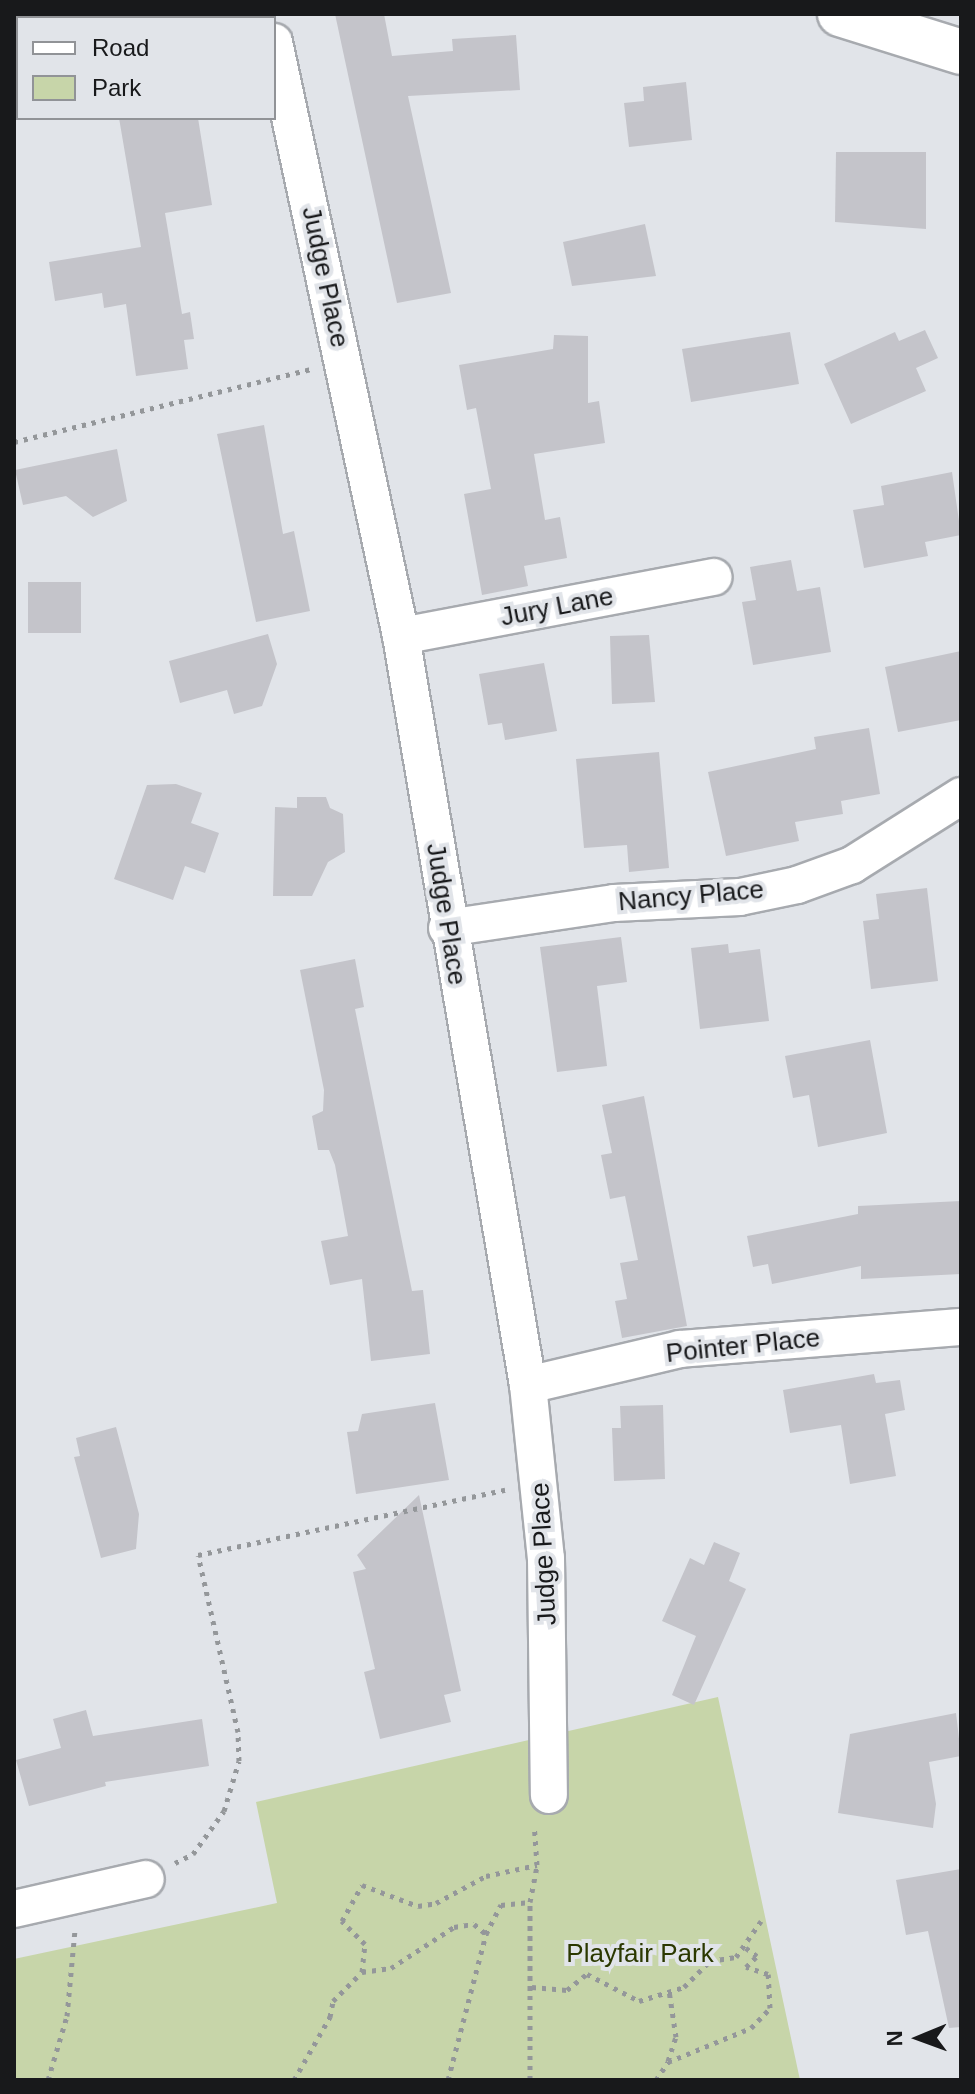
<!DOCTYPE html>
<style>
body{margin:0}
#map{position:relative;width:975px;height:2094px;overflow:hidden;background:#e1e4e9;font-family:Arial,sans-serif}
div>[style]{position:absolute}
.green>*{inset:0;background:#c7d5a9}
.building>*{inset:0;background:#c4c4ca}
.path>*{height:5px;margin-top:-2.5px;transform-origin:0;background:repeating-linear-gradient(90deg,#94979a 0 4px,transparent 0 10px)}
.roads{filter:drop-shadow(2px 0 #a7aaaf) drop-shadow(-2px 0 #a7aaaf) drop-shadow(0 2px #a7aaaf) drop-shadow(0 -2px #a7aaaf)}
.minor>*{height:36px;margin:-18px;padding:0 18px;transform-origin:18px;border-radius:18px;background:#fff}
.tertiary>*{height:44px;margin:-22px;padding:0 22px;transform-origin:22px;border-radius:22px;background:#fff}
span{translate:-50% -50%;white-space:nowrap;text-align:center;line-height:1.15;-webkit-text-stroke:8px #e1e4e9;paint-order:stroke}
.street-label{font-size:26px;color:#18191b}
.park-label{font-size:26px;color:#2b3800}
.frame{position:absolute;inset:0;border:16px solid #18191b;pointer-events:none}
.legend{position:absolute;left:16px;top:16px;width:260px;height:104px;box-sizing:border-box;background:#e1e4e9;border:2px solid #919397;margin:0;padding:10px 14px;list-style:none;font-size:24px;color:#18191b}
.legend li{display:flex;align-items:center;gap:16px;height:40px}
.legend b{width:40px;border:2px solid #919397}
.north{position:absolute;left:879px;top:1998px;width:80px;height:80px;-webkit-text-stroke:6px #e1e4e9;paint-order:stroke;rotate:269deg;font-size:22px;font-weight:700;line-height:32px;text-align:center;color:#18191b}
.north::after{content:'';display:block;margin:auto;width:28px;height:36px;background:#18191b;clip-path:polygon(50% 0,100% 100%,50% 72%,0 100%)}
</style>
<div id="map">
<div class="green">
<div style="clip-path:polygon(718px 1697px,800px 2080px,14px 2080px,14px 1959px,277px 1903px,256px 1802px)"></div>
</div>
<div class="building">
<div style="clip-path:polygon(335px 14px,384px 14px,392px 56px,453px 51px,452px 39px,516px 35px,520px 90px,408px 96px,451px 293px,397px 303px)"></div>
<div style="clip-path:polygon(686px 82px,692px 140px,629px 147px,624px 103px,644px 101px,643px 87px)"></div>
<div style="clip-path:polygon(119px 118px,198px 118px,212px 205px,165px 213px,182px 314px,190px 312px,194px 339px,184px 340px,188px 369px,136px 376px,126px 304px,104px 308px,102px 293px,55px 301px,49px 262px,141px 247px)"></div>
<div style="clip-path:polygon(836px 152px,926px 152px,926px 229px,835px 222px)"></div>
<div style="clip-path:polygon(645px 224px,656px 276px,572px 286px,563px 242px)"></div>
<div style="clip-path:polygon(925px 330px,938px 358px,916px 368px,926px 391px,851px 424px,824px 364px,895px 332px,899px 341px)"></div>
<div style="clip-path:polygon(790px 332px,799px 384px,691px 402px,682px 349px)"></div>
<div style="clip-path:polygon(554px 335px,588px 336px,588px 403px,599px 401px,605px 443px,534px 454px,545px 520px,560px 517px,567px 558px,524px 566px,528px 586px,482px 595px,464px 494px,491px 489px,476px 408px,467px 410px,459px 365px,553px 349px)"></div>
<div style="clip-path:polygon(264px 425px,283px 534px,294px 531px,310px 611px,256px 622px,217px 434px)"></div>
<div style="clip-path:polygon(117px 449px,127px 501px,93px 517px,66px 496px,23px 505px,15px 470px)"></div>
<div style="clip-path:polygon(952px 472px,961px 535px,925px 542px,928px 556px,864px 568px,853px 510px,884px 505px,881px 486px)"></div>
<div style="clip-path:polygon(791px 560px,797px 591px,820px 587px,831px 652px,753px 665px,742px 602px,756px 600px,750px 567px)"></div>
<div style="clip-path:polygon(28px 582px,81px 582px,81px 633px,28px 633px)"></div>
<div style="clip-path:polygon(268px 634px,277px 664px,262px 706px,234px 714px,227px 690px,180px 703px,169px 661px)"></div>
<div style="clip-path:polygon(649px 635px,655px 702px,612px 704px,610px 636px)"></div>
<div style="clip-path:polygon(961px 651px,961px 720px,898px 732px,885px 667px)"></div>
<div style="clip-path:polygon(544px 663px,557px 731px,505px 740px,502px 723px,488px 725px,479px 674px)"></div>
<div style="clip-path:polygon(869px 728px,880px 794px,841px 801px,843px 814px,795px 822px,799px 841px,726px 856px,708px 772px,816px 749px,814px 737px)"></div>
<div style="clip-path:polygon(659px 752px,669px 868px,629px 872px,627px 845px,584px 848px,576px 759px)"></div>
<div style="clip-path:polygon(176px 784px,202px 793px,191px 823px,219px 833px,205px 873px,185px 866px,173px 900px,114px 879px,147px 785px)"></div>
<div style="clip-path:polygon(297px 797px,326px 797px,330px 808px,343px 814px,345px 852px,328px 862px,312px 896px,273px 896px,275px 807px,297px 808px)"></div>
<div style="clip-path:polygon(927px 888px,938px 981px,871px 989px,863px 921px,879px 919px,876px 894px)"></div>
<div style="clip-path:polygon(621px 937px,627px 982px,597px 986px,607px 1066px,557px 1072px,540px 947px)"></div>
<div style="clip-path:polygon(728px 944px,729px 953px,760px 949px,769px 1021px,700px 1029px,691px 948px)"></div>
<div style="clip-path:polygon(355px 959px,364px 1007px,355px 1009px,412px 1291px,423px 1290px,430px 1354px,371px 1361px,362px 1279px,330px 1285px,321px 1241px,348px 1236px,335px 1165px,329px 1150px,318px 1150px,312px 1116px,323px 1111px,324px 1090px,300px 970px)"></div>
<div style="clip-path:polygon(870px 1040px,887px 1133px,818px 1147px,809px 1095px,793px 1098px,785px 1056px)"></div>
<div style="clip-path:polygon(644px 1096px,687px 1326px,622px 1338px,615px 1301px,627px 1299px,620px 1263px,638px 1260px,625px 1196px,610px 1199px,601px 1155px,612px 1153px,602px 1105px)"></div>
<div style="clip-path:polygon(961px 1201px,961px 1274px,861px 1279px,861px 1266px,772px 1284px,768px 1264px,753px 1267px,747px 1236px,858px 1214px,858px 1206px)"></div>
<div style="clip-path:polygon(874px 1374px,876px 1383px,900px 1380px,905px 1410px,885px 1414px,896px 1476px,850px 1484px,841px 1425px,790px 1433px,783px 1390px)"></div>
<div style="clip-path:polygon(435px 1403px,449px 1480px,356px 1494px,347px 1432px,358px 1431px,362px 1414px)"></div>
<div style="clip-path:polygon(663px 1405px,665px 1479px,614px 1481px,612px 1428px,621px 1428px,620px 1406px)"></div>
<div style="clip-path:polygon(116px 1427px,139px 1514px,136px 1549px,101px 1558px,74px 1457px,80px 1456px,76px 1438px)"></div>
<div style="clip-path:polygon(419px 1495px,461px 1691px,444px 1695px,451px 1722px,380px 1739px,364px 1672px,375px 1669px,353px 1572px,366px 1569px,357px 1555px)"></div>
<div style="clip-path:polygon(714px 1542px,740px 1553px,729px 1581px,746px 1589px,694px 1705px,672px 1695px,696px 1636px,662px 1621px,690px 1558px,704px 1565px)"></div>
<div style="clip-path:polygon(86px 1710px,93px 1736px,202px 1719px,209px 1766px,105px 1782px,106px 1786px,29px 1806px,16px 1760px,61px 1748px,53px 1719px)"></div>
<div style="clip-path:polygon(956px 1713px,961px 1756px,929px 1762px,936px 1804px,933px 1828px,838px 1813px,850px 1734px)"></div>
<div style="clip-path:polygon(961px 1869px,961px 2027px,949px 2028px,928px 1931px,906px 1935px,896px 1880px)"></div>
</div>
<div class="path">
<div style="left:14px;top:442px;width:306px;rotate:-13.8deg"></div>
<div style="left:175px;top:1863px;width:20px;rotate:-27deg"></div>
<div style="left:193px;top:1854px;width:53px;rotate:-54.2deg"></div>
<div style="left:224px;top:1811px;width:52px;rotate:-73.3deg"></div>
<div style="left:239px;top:1761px;width:29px;rotate:-92deg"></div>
<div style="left:238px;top:1732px;width:181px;rotate:-102.7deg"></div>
<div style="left:198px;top:1555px;width:314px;rotate:-12deg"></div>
<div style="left:362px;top:1972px;width:28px;rotate:-84deg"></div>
<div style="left:365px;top:1944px;width:33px;rotate:-135deg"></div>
<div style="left:342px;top:1921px;width:41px;rotate:-60.9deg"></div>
<div style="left:362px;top:1885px;width:60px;rotate:20.6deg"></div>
<div style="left:418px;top:1906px;width:18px;rotate:-9deg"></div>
<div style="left:436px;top:1903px;width:57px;rotate:-28.4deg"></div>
<div style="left:486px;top:1876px;width:52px;rotate:-12.2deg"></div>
<div style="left:532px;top:1987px;width:35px;rotate:5deg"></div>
<div style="left:567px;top:1990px;width:26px;rotate:-39deg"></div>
<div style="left:587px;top:1974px;width:59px;rotate:27.4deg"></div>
<div style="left:639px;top:2001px;width:47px;rotate:-17.3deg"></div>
<div style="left:684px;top:1987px;width:37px;rotate:-45deg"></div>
<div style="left:710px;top:1961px;width:26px;rotate:-9deg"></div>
<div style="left:736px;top:1957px;width:44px;rotate:-55.2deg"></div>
<div style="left:668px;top:2061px;width:25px;rotate:-72deg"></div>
<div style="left:676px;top:2037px;width:48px;rotate:-98.5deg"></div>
<div style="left:48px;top:2080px;width:67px;rotate:-73.5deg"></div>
<div style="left:67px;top:2016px;width:87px;rotate:-84.7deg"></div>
<div style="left:294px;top:2080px;width:73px;rotate:-60.3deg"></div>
<div style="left:330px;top:2017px;width:16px;rotate:-79deg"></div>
<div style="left:333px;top:2001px;width:41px;rotate:-45deg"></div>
<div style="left:362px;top:1972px;width:29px;rotate:-8deg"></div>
<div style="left:391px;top:1968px;width:75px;rotate:-33.1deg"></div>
<div style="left:454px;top:1927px;width:20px;rotate:-9deg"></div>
<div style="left:474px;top:1924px;width:16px;rotate:40deg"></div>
<div style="left:448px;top:2080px;width:151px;rotate:-75.4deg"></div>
<div style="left:486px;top:1934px;width:33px;rotate:-63deg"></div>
<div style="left:501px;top:1905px;width:29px;rotate:-6deg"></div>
<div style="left:530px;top:2080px;width:178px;rotate:-90deg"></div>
<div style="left:530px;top:1902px;width:38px;rotate:-79deg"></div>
<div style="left:537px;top:1865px;width:39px;rotate:-94deg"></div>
<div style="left:656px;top:2080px;width:22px;rotate:-56deg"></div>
<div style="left:668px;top:2062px;width:90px;rotate:-22.3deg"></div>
<div style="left:751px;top:2028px;width:28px;rotate:-46deg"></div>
<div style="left:770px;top:2008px;width:34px;rotate:-93deg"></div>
<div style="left:768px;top:1974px;width:23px;rotate:-162deg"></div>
<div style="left:746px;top:1967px;width:16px;rotate:-45deg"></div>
<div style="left:757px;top:1956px;width:14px;rotate:-144deg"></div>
</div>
<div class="roads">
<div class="minor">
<div style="left:274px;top:42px;width:607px;rotate:77.93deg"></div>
<div style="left:401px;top:636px;width:760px;rotate:80.38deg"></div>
<div style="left:528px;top:1385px;width:174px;rotate:84.1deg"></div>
<div style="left:546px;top:1558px;width:237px;rotate:89.3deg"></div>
<div style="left:401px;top:636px;width:318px;rotate:-10.7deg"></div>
<div style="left:447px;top:928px;width:169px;rotate:-8.5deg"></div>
<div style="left:614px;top:903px;width:126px;rotate:-2.7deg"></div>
<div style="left:740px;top:897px;width:58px;rotate:-11.9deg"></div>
<div style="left:797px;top:885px;width:59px;rotate:-20deg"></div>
<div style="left:852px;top:865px;width:129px;rotate:-32.3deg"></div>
<div style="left:528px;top:1385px;width:156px;rotate:-13.3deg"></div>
<div style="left:680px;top:1349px;width:282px;rotate:-4.5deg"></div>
<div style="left:14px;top:1909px;width:135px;rotate:-12.8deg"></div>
</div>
<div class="tertiary">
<div style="left:840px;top:14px;width:127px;rotate:17.4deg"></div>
</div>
</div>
<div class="street-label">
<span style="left:325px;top:277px;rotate:78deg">Judge Place</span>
<span style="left:557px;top:607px;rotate:-11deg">Jury Lane</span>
<span style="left:691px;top:896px;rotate:-5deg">Nancy Place</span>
<span style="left:446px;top:914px;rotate:81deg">Judge Place</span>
<span style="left:743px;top:1346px;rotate:-6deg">Pointer Place</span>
<span style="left:544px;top:1554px;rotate:-93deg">Judge Place</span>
</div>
<div class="park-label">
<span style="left:640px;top:1954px">Playfair Park</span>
</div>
<div class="frame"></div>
<ul class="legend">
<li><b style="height:10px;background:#fff"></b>Road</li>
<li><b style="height:22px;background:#c7d5a9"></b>Park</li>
</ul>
<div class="north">N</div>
</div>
